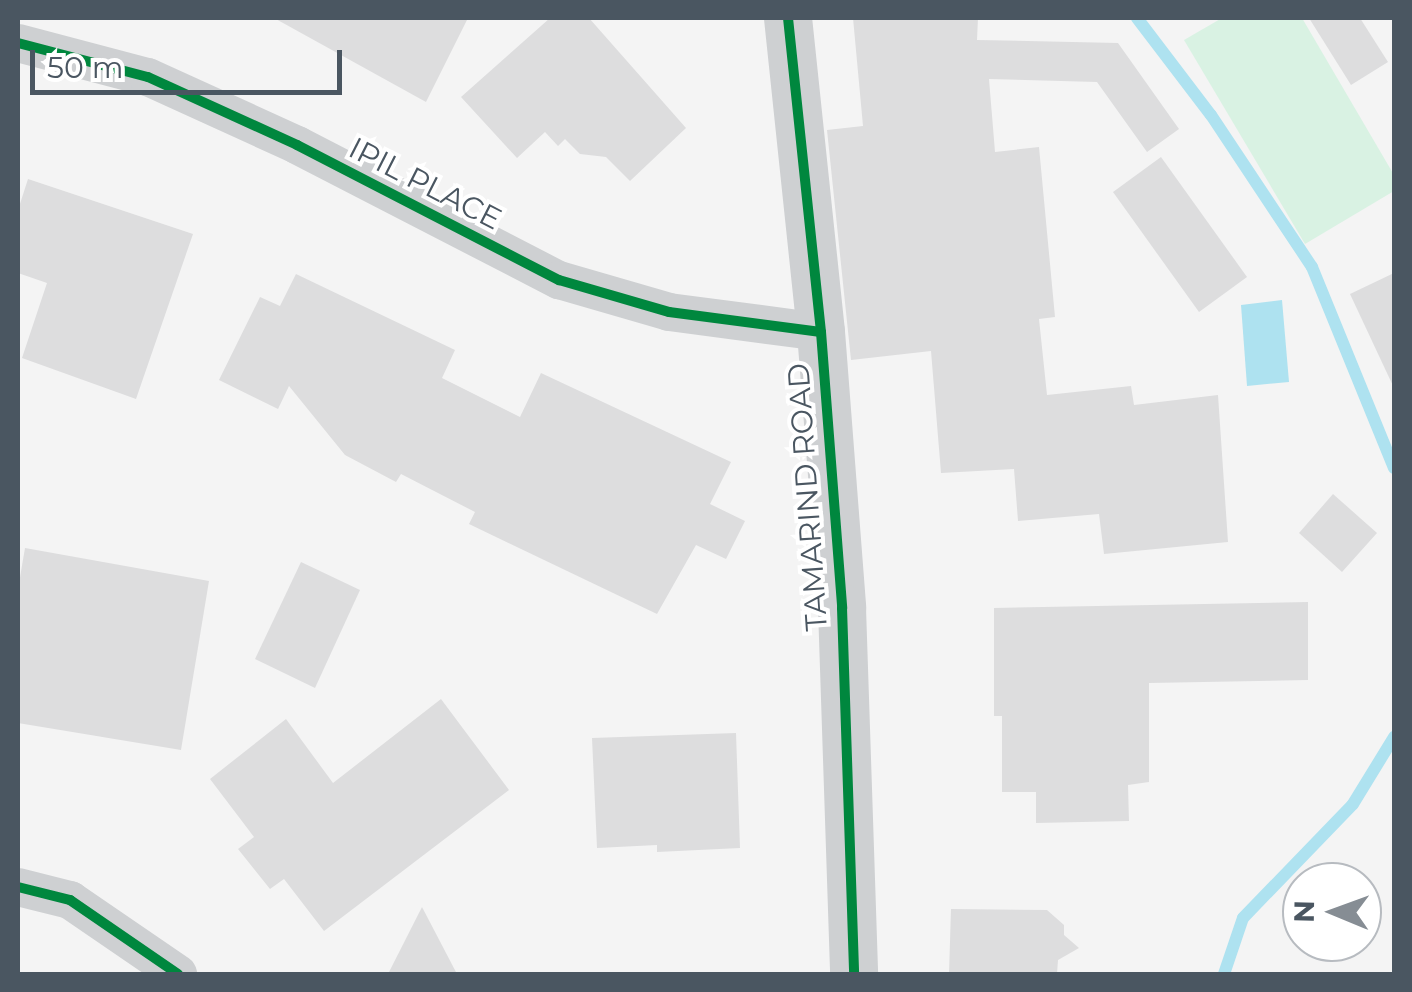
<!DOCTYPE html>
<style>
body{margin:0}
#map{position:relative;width:1412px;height:992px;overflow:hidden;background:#f4f4f4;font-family:Montserrat,sans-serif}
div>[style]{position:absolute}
.green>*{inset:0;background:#d9f2e3}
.water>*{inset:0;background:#aee2f0}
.stream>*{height:12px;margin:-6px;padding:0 6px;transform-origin:6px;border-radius:6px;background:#aee2f0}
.building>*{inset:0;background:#ddddde}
.minor>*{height:38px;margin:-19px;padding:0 19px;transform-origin:19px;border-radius:19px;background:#ced0d2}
.tertiary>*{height:48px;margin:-24px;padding:0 24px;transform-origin:24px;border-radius:24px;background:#ced0d2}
.cycleway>*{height:10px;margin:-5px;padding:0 5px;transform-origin:5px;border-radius:5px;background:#00873e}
span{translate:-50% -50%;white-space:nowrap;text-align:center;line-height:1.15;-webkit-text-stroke:8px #fff;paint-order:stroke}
.street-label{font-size:30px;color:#4a5661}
.frame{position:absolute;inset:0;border:20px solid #4a5661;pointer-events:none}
.north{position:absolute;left:1282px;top:862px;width:100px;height:100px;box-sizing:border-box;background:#fff;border:2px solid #b7bbc0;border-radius:50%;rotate:271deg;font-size:28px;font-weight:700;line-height:40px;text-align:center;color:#4a5661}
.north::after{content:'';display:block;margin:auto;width:35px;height:45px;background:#868d94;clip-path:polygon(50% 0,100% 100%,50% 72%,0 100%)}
.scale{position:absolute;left:30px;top:50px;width:312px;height:45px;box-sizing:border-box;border:5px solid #4a5661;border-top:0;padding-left:12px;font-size:30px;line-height:35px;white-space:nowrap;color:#4a5661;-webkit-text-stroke:8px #fff;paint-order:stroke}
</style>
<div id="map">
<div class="green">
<div style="clip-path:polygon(1222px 18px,1302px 18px,1394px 175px,1394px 191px,1305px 244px,1184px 40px)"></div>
</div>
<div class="water">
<div style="clip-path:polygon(1282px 300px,1289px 382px,1247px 386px,1241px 305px)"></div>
</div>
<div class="stream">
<div style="left:1137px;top:18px;width:122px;rotate:52.7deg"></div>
<div style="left:1211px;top:115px;width:182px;rotate:56.4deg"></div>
<div style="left:1312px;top:267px;width:217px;rotate:67.8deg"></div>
<div style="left:1224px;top:974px;width:59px;rotate:-71.3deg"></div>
<div style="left:1243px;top:918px;width:158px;rotate:-46deg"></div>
<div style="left:1353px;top:804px;width:79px;rotate:-58.5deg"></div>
</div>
<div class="building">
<div style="clip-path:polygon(274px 18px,468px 18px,426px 102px)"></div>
<div style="clip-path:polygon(550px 18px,589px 18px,686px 128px,630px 181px,606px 157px,580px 154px,565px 139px,558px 146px,545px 132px,517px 158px,461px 97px)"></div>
<div style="clip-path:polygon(853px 18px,978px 18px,977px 40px,1118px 43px,1179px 129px,1147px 152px,1097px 82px,989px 79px,995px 152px,1039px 147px,1055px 317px,1039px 319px,1047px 395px,1131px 386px,1134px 405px,1218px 395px,1228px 542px,1104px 554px,1099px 514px,1018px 521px,1014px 469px,941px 473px,931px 351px,851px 360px,827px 130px,863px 126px)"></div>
<div style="clip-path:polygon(1309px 18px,1360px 18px,1388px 62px,1351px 85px)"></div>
<div style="clip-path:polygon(1161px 157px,1247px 277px,1199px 312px,1113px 192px)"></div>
<div style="clip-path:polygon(28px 179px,193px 234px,136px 399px,22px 358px,47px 283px,18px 273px,18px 210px)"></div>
<div style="clip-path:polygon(1394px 273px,1394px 388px,1350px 294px)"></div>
<div style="clip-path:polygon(296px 274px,455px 350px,442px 378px,520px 417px,541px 373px,731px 462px,710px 504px,745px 521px,726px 559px,696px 545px,657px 614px,469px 524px,475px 512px,401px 474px,396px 482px,345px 455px,289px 386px,278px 409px,219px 380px,260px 297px,280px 306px)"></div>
<div style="clip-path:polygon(1333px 494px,1377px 533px,1342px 572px,1299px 533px)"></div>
<div style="clip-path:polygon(25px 548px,209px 581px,181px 750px,18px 723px,18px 589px)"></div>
<div style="clip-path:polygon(301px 562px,360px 590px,315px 688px,255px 659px)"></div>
<div style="clip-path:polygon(1308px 602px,1308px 680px,1149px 683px,1149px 782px,1128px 785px,1129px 821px,1036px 823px,1036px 792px,1002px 792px,1002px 716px,994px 716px,994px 608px)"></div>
<div style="clip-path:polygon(441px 699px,509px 790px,324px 931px,284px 879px,270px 889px,238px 849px,254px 837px,210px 779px,286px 719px,333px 783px)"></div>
<div style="clip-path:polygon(736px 733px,740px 848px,657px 852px,657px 845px,597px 848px,592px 738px)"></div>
<div style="clip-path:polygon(422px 907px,457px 974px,388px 974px)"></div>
<div style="clip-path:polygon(951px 909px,1047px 910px,1064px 925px,1064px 935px,1079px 948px,1058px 960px,1057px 974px,949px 974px)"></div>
</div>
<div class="minor">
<div style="left:18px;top:43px;width:134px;rotate:14.7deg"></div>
<div style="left:148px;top:77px;width:164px;rotate:24.5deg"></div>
<div style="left:297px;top:145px;width:295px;rotate:27.3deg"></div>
<div style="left:559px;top:280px;width:115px;rotate:16.2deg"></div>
<div style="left:669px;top:312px;width:153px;rotate:7.5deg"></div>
<div style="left:18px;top:887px;width:54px;rotate:14deg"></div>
<div style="left:70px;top:900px;width:131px;rotate:34.4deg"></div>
</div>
<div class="tertiary">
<div style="left:788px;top:18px;width:316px;rotate:84deg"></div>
<div style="left:821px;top:332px;width:277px;rotate:85.6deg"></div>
<div style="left:842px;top:608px;width:366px;rotate:88.1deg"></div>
</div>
<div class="cycleway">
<div style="left:788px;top:18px;width:316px;rotate:84deg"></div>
<div style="left:821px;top:332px;width:277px;rotate:85.6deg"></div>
<div style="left:842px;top:608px;width:366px;rotate:88.1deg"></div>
<div style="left:18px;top:43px;width:134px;rotate:14.7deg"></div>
<div style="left:148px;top:77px;width:164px;rotate:24.5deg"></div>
<div style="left:297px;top:145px;width:295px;rotate:27.3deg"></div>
<div style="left:559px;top:280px;width:115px;rotate:16.2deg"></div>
<div style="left:669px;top:312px;width:153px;rotate:7.5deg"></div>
<div style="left:18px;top:887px;width:54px;rotate:14deg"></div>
<div style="left:70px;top:900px;width:131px;rotate:34.4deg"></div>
</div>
<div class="street-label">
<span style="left:425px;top:184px;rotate:27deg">IPIL PLACE</span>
<span style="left:808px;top:497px;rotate:-94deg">TAMARIND ROAD</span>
</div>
<div class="frame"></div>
<div class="north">N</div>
<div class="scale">50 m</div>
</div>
